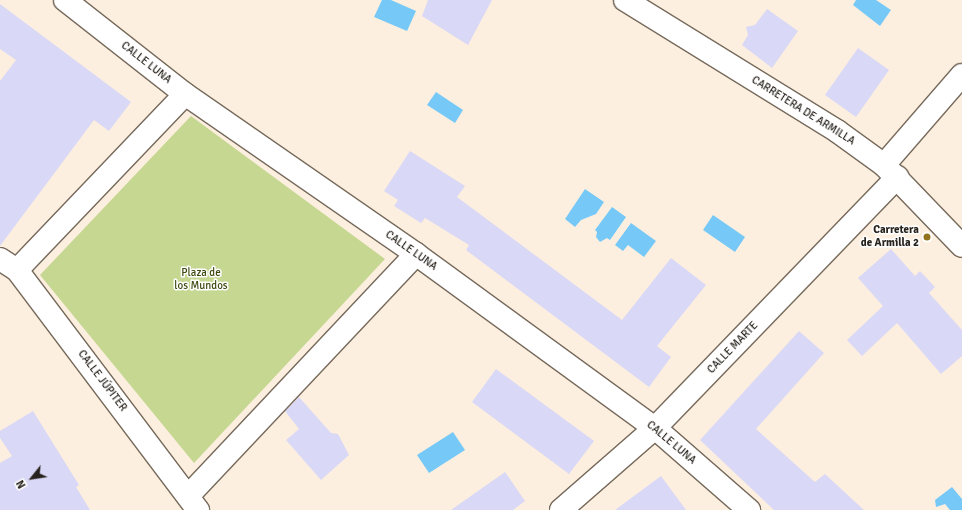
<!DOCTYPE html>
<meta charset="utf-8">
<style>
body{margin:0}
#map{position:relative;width:962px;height:510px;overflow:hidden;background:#fdefdf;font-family:Signika,sans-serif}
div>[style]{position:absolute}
.green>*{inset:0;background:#c5d791}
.water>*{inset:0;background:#76c9f7}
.building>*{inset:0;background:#d9d8f6}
.roads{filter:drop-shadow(1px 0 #766a5c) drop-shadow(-1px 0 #766a5c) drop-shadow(0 1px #766a5c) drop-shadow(0 -1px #766a5c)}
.street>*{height:22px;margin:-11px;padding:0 11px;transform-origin:11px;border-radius:11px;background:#fff}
.secondary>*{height:22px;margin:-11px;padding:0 11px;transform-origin:11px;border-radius:11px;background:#fff}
.dots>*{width:11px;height:11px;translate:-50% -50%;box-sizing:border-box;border:2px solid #fff;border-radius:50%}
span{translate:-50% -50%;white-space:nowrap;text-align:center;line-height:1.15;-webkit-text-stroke:3px #fff;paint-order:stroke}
.street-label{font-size:11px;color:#27221c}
.poi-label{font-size:11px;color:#27221c;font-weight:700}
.right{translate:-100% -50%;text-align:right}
.park-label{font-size:11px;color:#3d480e}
.north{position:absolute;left:12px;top:458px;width:40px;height:40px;-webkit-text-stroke:3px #fff;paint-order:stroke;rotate:240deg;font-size:11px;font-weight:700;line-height:16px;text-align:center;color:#27221c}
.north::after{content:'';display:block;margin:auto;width:14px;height:18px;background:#27221c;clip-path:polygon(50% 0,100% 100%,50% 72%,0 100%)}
</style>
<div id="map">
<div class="green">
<div style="clip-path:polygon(191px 116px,385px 259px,194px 463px,40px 275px)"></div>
</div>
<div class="water">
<div style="clip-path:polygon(382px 0,391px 0,416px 11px,407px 31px,374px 17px)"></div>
<div style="clip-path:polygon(856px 0,876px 0,891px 10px,880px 26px,853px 5px)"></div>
<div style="clip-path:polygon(436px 92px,463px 110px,455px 123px,427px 105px)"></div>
<div style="clip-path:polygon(585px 189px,604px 202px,596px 214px,581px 220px,575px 227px,565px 219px)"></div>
<div style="clip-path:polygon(612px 207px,626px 217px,610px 240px,607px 238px,600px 242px,596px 237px,597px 232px,595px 230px)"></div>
<div style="clip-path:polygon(713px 215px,745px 237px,735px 252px,703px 230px)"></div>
<div style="clip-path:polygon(631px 223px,656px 241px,644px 257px,628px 245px,623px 251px,615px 245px)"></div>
<div style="clip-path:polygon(453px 432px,465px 450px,429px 473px,417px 455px)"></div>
<div style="clip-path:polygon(952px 487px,962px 499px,962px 510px,950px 510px,945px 504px,936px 507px,935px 500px)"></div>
</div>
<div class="building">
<div style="clip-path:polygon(428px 0,492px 0,468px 45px,422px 16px)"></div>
<div style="clip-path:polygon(0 4px,131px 102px,109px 131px,94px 120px,0 246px,0 81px,16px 60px,0 49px)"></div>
<div style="clip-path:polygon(767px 9px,798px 31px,772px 68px,742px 45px,748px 35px,746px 27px,755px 25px)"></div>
<div style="clip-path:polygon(858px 48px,889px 70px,856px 117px,825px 95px)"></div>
<div style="clip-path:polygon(410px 151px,465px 186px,457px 197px,622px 320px,671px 258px,706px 285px,657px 346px,671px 357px,649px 387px,466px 250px,469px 245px,425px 218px,421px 223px,394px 206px,398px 200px,384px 191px)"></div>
<div style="clip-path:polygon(891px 249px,915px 276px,920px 271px,935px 287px,929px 293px,962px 330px,962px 356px,941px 374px,897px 323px,862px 356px,847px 340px,883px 306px,858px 278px)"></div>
<div style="clip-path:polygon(799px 331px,824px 353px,756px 429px,815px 482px,825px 474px,864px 510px,774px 510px,700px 440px)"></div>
<div style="clip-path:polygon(496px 369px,594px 441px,569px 474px,472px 402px)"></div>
<div style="clip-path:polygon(299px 397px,331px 433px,338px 434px,349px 455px,321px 480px,286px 440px,299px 429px,285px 411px)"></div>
<div style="clip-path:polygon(33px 411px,79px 485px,76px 487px,90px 510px,0 510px,0 463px,12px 456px,0 438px,0 431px)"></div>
<div style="clip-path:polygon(505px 472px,525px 501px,513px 510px,451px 510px)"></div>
<div style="clip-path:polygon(661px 476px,686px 510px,615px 510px)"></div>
</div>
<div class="roads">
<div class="street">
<div style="left:65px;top:0;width:152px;rotate:38.1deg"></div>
<div style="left:185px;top:94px;width:281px;rotate:34.7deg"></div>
<div style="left:416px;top:254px;width:296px;rotate:36.1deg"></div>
<div style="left:655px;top:428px;width:125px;rotate:41.1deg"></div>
<div style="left:884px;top:165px;width:119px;rotate:-49.1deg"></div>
<div style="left:0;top:259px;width:20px;rotate:33deg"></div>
<div style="left:17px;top:270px;width:301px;rotate:53deg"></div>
<div style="left:17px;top:270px;width:243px;rotate:-46.3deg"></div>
<div style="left:189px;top:495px;width:331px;rotate:-46.7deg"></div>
<div style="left:561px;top:510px;width:125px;rotate:-41.1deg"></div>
<div style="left:655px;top:428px;width:349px;rotate:-46deg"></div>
</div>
<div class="secondary">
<div style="left:625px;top:0;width:249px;rotate:31.7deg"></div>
<div style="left:837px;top:131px;width:58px;rotate:35.9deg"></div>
<div style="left:884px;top:165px;width:112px;rotate:46.1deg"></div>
</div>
</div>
<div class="dots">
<div style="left:927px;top:237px;background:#93731b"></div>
</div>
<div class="street-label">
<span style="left:146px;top:63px;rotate:38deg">CALLE LUNA</span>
<span style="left:803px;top:111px;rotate:32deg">CARRETERA DE ARMILLA</span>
<span style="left:411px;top:251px;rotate:35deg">CALLE LUNA</span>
<span style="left:733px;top:348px;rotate:-46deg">CALLE MARTE</span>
<span style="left:102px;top:381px;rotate:53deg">CALLE JÚPITER</span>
<span style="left:671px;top:443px;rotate:40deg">CALLE LUNA</span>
</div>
<div class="poi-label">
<span class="right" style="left:919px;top:237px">Carretera<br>de Armilla 2</span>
</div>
<div class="park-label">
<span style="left:201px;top:280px">Plaza de<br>los Mundos</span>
</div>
<div class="north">N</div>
</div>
